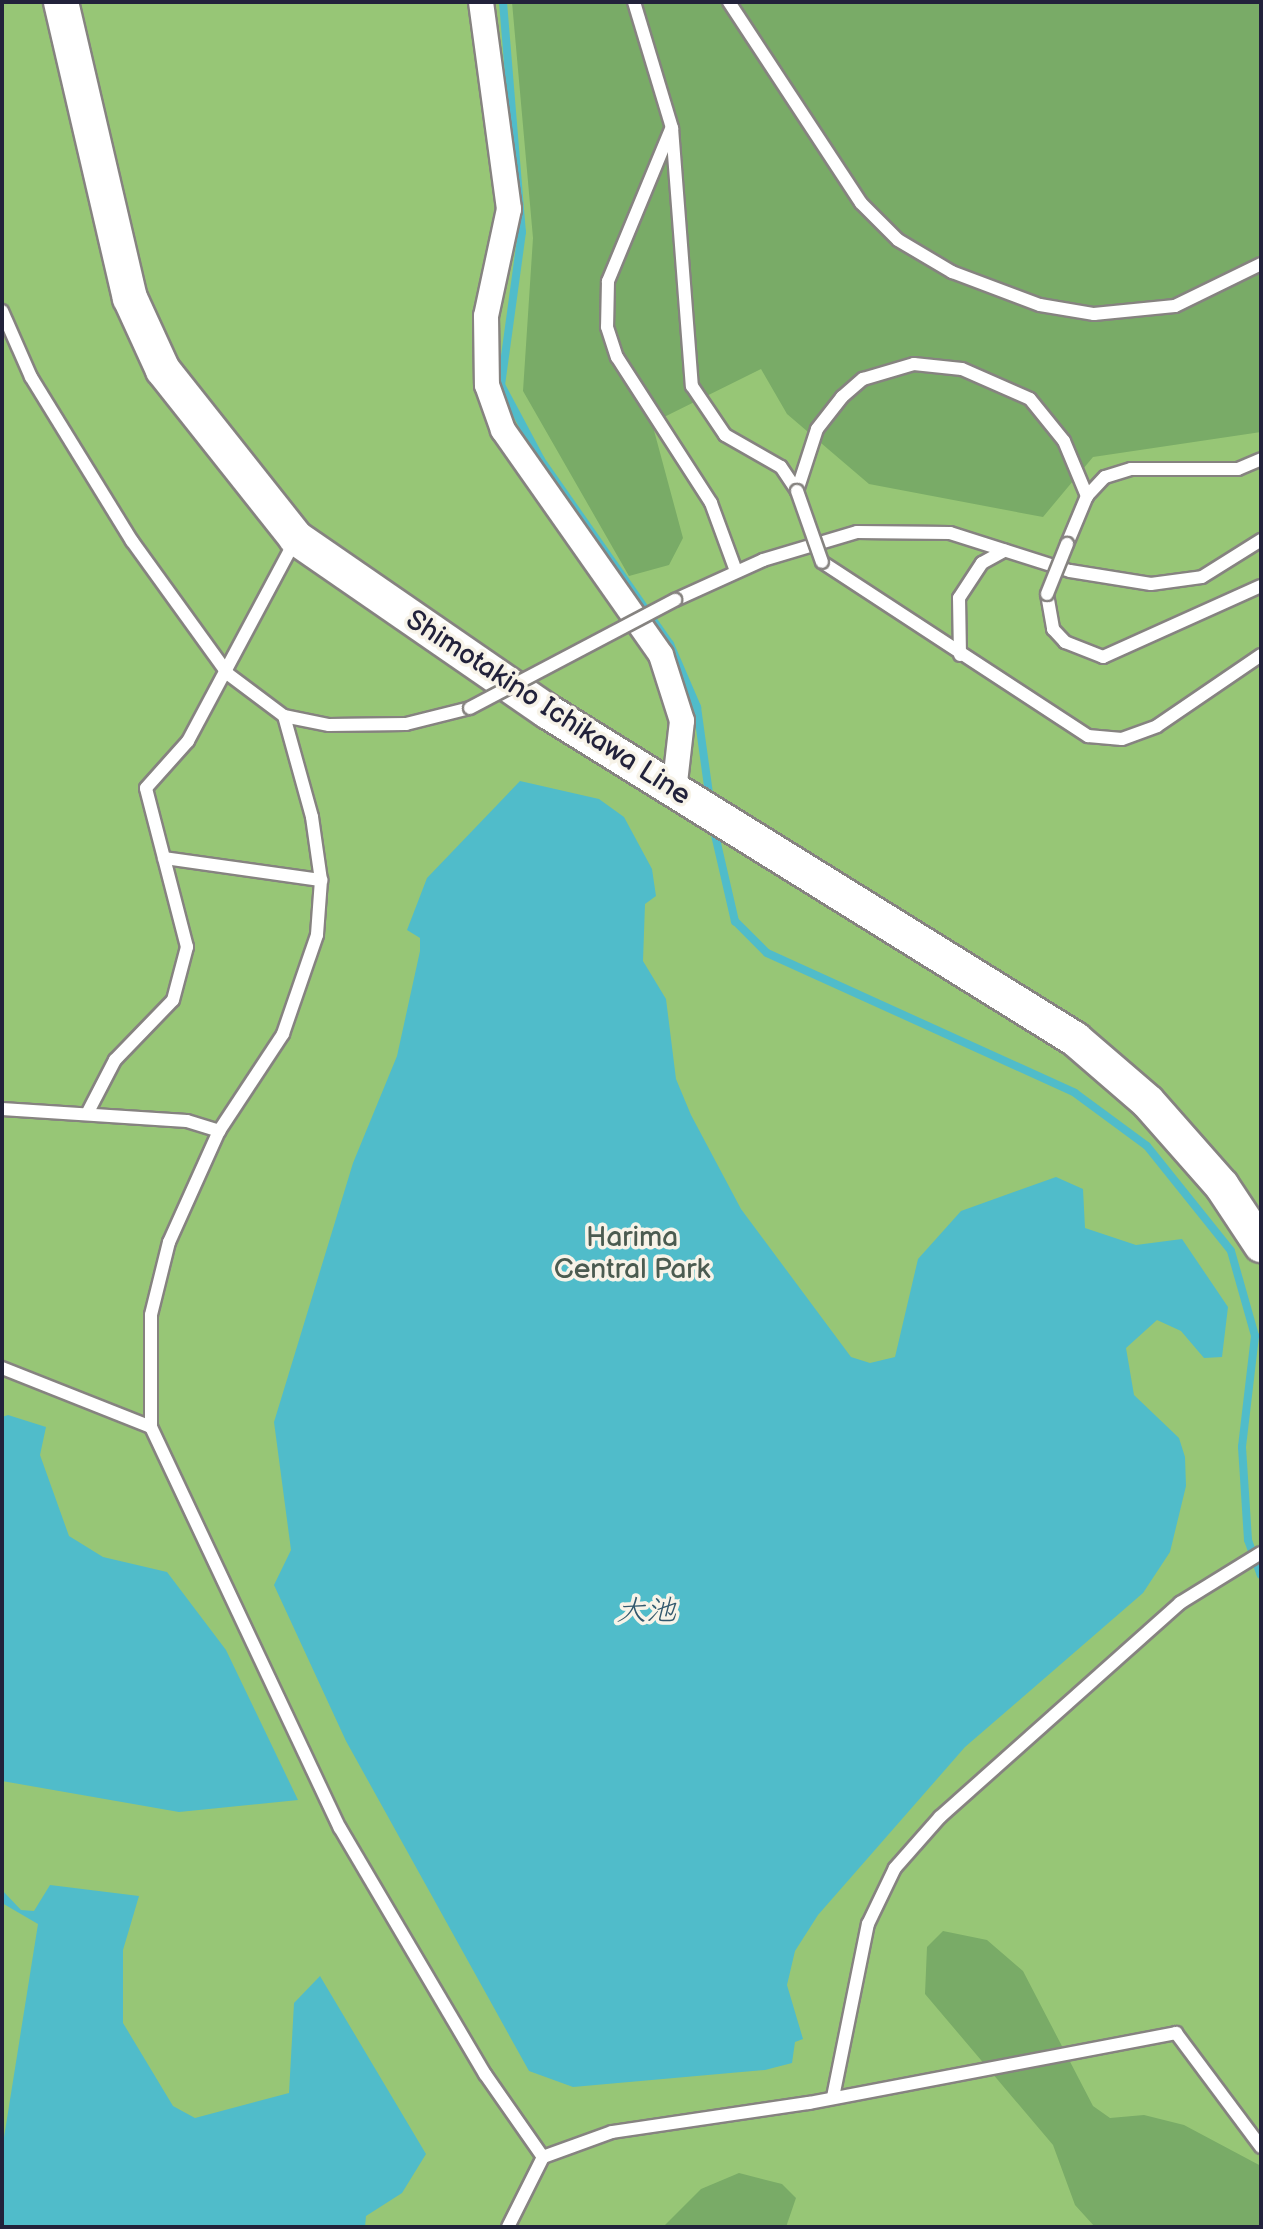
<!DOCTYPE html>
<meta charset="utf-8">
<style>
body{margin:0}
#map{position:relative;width:1263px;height:2229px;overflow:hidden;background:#ebe4c5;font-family:"Balsamiq Sans","Klee One",sans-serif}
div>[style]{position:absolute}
.green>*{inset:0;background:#97c676}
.forest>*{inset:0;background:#79ab67}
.water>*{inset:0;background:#50bcca}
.stream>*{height:8px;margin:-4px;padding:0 4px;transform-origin:4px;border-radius:4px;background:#50bcca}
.roads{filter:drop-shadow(2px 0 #868380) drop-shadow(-2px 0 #868380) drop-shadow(0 2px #868380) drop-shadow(0 -2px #868380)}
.lane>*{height:12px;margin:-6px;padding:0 6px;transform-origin:6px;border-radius:6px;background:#fff}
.street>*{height:24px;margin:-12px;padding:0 12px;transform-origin:12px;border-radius:12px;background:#fff}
.secondary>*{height:34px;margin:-17px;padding:0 17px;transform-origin:17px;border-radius:17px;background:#fff}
.bridges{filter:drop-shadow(2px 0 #868380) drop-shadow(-2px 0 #868380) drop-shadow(0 2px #868380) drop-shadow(0 -2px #868380)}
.lane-bridge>*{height:12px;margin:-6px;padding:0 6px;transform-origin:6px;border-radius:6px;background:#fff}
span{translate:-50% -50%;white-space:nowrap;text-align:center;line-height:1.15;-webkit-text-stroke:7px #f7f3e8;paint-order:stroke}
.street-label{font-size:28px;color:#22223b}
.park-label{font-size:28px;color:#4b5b50}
.water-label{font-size:30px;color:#32586d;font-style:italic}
.frame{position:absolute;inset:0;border:4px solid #22223b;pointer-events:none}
</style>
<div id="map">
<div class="green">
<div style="clip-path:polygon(2px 2px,765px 2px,1261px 222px,1261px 2227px,2px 2227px)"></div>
</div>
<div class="forest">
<div style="clip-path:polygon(512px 2px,1261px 2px,1261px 432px,1093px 457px,1043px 517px,869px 484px,787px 414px,761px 369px,652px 423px,683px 538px,669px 565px,629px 576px,523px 391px,533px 238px)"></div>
<div style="clip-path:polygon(943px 1931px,987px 1940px,1023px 1971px,1093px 2106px,1110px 2118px,1144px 2115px,1184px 2125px,1261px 2166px,1261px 2227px,1095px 2227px,1075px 2205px,1053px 2145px,925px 1994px,927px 1947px)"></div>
<div style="clip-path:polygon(739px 2173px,782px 2184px,796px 2198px,786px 2227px,663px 2227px,701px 2189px)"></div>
</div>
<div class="water">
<div style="clip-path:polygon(520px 781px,599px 799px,624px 817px,652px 869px,656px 896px,645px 904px,643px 961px,666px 999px,676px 1079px,691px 1115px,741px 1209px,851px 1357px,870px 1363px,895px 1357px,918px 1259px,961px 1211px,1056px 1177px,1083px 1189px,1085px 1228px,1136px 1245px,1182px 1239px,1228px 1307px,1222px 1357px,1204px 1358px,1181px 1331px,1157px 1320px,1126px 1348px,1134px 1395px,1179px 1438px,1185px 1457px,1186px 1486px,1170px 1552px,1143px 1593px,965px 1747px,818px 1915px,795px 1951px,787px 1985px,803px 2039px,795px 2042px,792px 2063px,765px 2070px,573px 2087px,529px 2071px,346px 1741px,274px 1585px,291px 1550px,274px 1422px,353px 1163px,397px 1056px,420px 951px,420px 938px,407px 930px,427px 878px)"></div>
<div style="clip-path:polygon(8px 1415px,46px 1427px,40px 1455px,69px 1536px,103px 1557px,167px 1572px,226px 1650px,298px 1800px,179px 1812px,2px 1781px,2px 1417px)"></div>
<div style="clip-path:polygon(50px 1885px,139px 1896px,123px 1950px,123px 2023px,173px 2106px,195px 2118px,289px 2093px,294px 2003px,320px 1976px,426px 2154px,402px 2193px,366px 2216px,365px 2227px,2px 2227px,2px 2150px,38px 1924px,2px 1903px,2px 1890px,21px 1910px,34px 1911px)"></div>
</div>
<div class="stream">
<div style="left:503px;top:2px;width:231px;rotate:85.3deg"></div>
<div style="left:522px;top:232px;width:154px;rotate:97.8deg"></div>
<div style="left:501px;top:385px;width:85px;rotate:61.9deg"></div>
<div style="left:541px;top:460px;width:225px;rotate:55deg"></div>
<div style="left:670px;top:644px;width:69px;rotate:66.8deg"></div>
<div style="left:697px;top:707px;width:95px;rotate:82.1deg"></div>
<div style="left:713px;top:826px;width:98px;rotate:77deg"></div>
<div style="left:735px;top:921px;width:45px;rotate:45deg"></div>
<div style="left:767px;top:953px;width:338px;rotate:24.4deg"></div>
<div style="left:1075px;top:1093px;width:89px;rotate:36.4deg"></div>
<div style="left:1147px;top:1146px;width:134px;rotate:51.3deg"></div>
<div style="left:1231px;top:1251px;width:88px;rotate:74.2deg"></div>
<div style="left:1255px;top:1336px;width:112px;rotate:96.7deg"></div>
<div style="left:1242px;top:1447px;width:93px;rotate:86.3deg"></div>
<div style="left:1248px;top:1540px;width:37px;rotate:70deg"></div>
</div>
<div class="roads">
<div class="lane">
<div style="left:634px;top:2px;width:132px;rotate:73.2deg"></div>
<div style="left:672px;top:128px;width:259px;rotate:85.6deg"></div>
<div style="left:692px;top:386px;width:59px;rotate:56deg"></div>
<div style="left:725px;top:435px;width:64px;rotate:29.7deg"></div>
<div style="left:781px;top:467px;width:29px;rotate:56deg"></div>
<div style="left:729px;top:2px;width:240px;rotate:56.7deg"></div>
<div style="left:861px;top:203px;width:52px;rotate:45deg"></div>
<div style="left:898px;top:240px;width:63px;rotate:30.7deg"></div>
<div style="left:952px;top:272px;width:94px;rotate:20.6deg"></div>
<div style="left:1040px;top:305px;width:55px;rotate:9.5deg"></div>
<div style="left:1094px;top:314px;width:81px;rotate:-5.6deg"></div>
<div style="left:1175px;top:306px;width:96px;rotate:-26deg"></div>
<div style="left:671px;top:129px;width:165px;rotate:112.5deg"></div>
<div style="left:608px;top:281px;width:46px;rotate:91.2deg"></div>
<div style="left:607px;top:327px;width:32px;rotate:72deg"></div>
<div style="left:617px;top:357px;width:174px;rotate:57.2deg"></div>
<div style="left:711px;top:503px;width:72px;rotate:69.8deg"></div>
<div style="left:2px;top:311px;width:72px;rotate:66.3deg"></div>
<div style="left:31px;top:377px;width:193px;rotate:58.4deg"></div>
<div style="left:132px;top:541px;width:164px;rotate:54.2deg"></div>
<div style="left:228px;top:674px;width:70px;rotate:36.9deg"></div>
<div style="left:284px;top:716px;width:46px;rotate:11.3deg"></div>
<div style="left:329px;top:725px;width:77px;rotate:-0.7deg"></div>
<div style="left:406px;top:724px;width:66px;rotate:-14deg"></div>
<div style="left:797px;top:491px;width:65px;rotate:-72.1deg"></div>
<div style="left:817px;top:429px;width:41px;rotate:-52deg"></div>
<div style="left:842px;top:397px;width:28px;rotate:-41deg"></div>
<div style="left:863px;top:379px;width:53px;rotate:-16.4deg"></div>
<div style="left:914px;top:364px;width:48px;rotate:5.9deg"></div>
<div style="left:962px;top:369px;width:74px;rotate:23.8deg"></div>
<div style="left:1030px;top:399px;width:54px;rotate:51deg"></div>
<div style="left:1064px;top:441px;width:60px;rotate:67.3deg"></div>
<div style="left:1067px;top:544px;width:52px;rotate:-67.4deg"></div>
<div style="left:1087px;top:496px;width:26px;rotate:-47deg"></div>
<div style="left:1105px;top:477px;width:27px;rotate:-17deg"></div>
<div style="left:1131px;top:469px;width:107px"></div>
<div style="left:1238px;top:469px;width:25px;rotate:-23deg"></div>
<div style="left:822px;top:562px;width:318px;rotate:33.2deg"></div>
<div style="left:1088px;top:736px;width:34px;rotate:5deg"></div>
<div style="left:1122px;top:739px;width:37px;rotate:-20deg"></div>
<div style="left:1157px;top:726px;width:126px;rotate:-34.3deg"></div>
<div style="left:1047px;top:594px;width:36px;rotate:80deg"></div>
<div style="left:1053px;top:629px;width:18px;rotate:47deg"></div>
<div style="left:1065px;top:642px;width:41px;rotate:21.5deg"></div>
<div style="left:1103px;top:657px;width:173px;rotate:-24.2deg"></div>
<div style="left:675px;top:600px;width:97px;rotate:-24.4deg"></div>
<div style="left:763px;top:560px;width:98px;rotate:-16.6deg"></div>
<div style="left:857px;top:532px;width:93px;rotate:0.6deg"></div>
<div style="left:950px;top:533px;width:126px;rotate:17.6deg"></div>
<div style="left:1070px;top:571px;width:82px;rotate:9.1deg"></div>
<div style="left:1151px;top:584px;width:51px;rotate:-7.8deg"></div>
<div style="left:1202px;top:577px;width:70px;rotate:-32.1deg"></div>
<div style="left:960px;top:655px;width:57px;rotate:-91deg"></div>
<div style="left:959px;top:598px;width:42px;rotate:-56.7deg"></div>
<div style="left:982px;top:563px;width:26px;rotate:-29deg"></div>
<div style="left:284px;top:716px;width:105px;rotate:74.5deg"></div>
<div style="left:312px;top:817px;width:64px;rotate:81.9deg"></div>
<div style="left:321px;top:880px;width:55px;rotate:94.2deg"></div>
<div style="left:317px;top:935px;width:105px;rotate:109deg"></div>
<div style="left:283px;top:1034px;width:116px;rotate:123.4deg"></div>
<div style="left:219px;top:1131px;width:122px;rotate:114.2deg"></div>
<div style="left:169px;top:1242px;width:75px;rotate:103.9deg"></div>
<div style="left:151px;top:1315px;width:112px;rotate:90deg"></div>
<div style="left:151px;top:1427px;width:443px;rotate:64.8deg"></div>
<div style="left:340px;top:1828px;width:286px;rotate:59.5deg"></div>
<div style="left:485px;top:2074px;width:101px;rotate:55.1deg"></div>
<div style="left:164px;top:858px;width:159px;rotate:8deg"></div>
<div style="left:2px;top:1109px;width:185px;rotate:3.7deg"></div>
<div style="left:187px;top:1121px;width:34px;rotate:17deg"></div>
<div style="left:88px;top:1112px;width:59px;rotate:-62.6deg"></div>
<div style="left:115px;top:1060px;width:83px;rotate:-46deg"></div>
<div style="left:173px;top:1000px;width:55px;rotate:-75.2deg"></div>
<div style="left:187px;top:947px;width:164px;rotate:-104.5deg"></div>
<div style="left:146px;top:788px;width:63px;rotate:-48.2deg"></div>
<div style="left:188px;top:741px;width:227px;rotate:-61.9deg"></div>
<div style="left:2px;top:1368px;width:160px;rotate:21.6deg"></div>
<div style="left:833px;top:2097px;width:177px;rotate:-78.6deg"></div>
<div style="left:868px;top:1924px;width:62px;rotate:-64.3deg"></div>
<div style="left:895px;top:1868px;width:68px;rotate:-48.6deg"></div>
<div style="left:940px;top:1817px;width:322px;rotate:-41.7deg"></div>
<div style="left:1180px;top:1603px;width:95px;rotate:-31.7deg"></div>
<div style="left:508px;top:2227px;width:78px;rotate:-63.4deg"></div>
<div style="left:543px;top:2157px;width:73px;rotate:-19.9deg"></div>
<div style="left:612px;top:2132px;width:199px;rotate:-8.4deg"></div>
<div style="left:809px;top:2103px;width:374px;rotate:-10.8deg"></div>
<div style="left:1176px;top:2033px;width:142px;rotate:53.3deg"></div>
</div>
<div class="street">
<div style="left:481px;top:2px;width:209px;rotate:82.3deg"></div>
<div style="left:509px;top:209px;width:109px;rotate:102.1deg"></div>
<div style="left:486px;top:316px;width:69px;rotate:89.2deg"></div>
<div style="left:487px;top:385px;width:48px;rotate:70.4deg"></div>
<div style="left:503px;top:430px;width:275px;rotate:54.9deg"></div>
<div style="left:661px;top:655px;width:69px;rotate:72.3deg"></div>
<div style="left:682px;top:721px;width:70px;rotate:96.5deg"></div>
</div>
<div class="secondary">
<div style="left:61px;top:2px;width:304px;rotate:76.9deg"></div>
<div style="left:130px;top:298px;width:79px;rotate:65.4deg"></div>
<div style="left:163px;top:370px;width:214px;rotate:51.6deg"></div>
<div style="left:296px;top:538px;width:305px;rotate:34.6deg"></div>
<div style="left:547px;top:711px;width:622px;rotate:31.85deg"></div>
<div style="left:1075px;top:1039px;width:96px;rotate:40.8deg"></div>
<div style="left:1148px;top:1102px;width:112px;rotate:48.6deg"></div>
<div style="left:1222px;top:1186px;width:71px;rotate:56.5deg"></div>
</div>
</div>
<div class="bridges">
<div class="lane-bridge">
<div style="left:797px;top:491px;width:75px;rotate:70.6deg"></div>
<div style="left:1047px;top:594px;width:54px;rotate:-68.2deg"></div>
<div style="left:470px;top:708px;width:232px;rotate:-27.8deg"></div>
</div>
</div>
<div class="street-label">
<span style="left:548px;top:708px;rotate:33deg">Shimotakino Ichikawa Line</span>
</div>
<div class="park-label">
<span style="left:632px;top:1254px">Harima<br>Central Park</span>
</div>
<div class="water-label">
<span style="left:646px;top:1611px">大池</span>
</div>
<div class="frame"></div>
</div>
